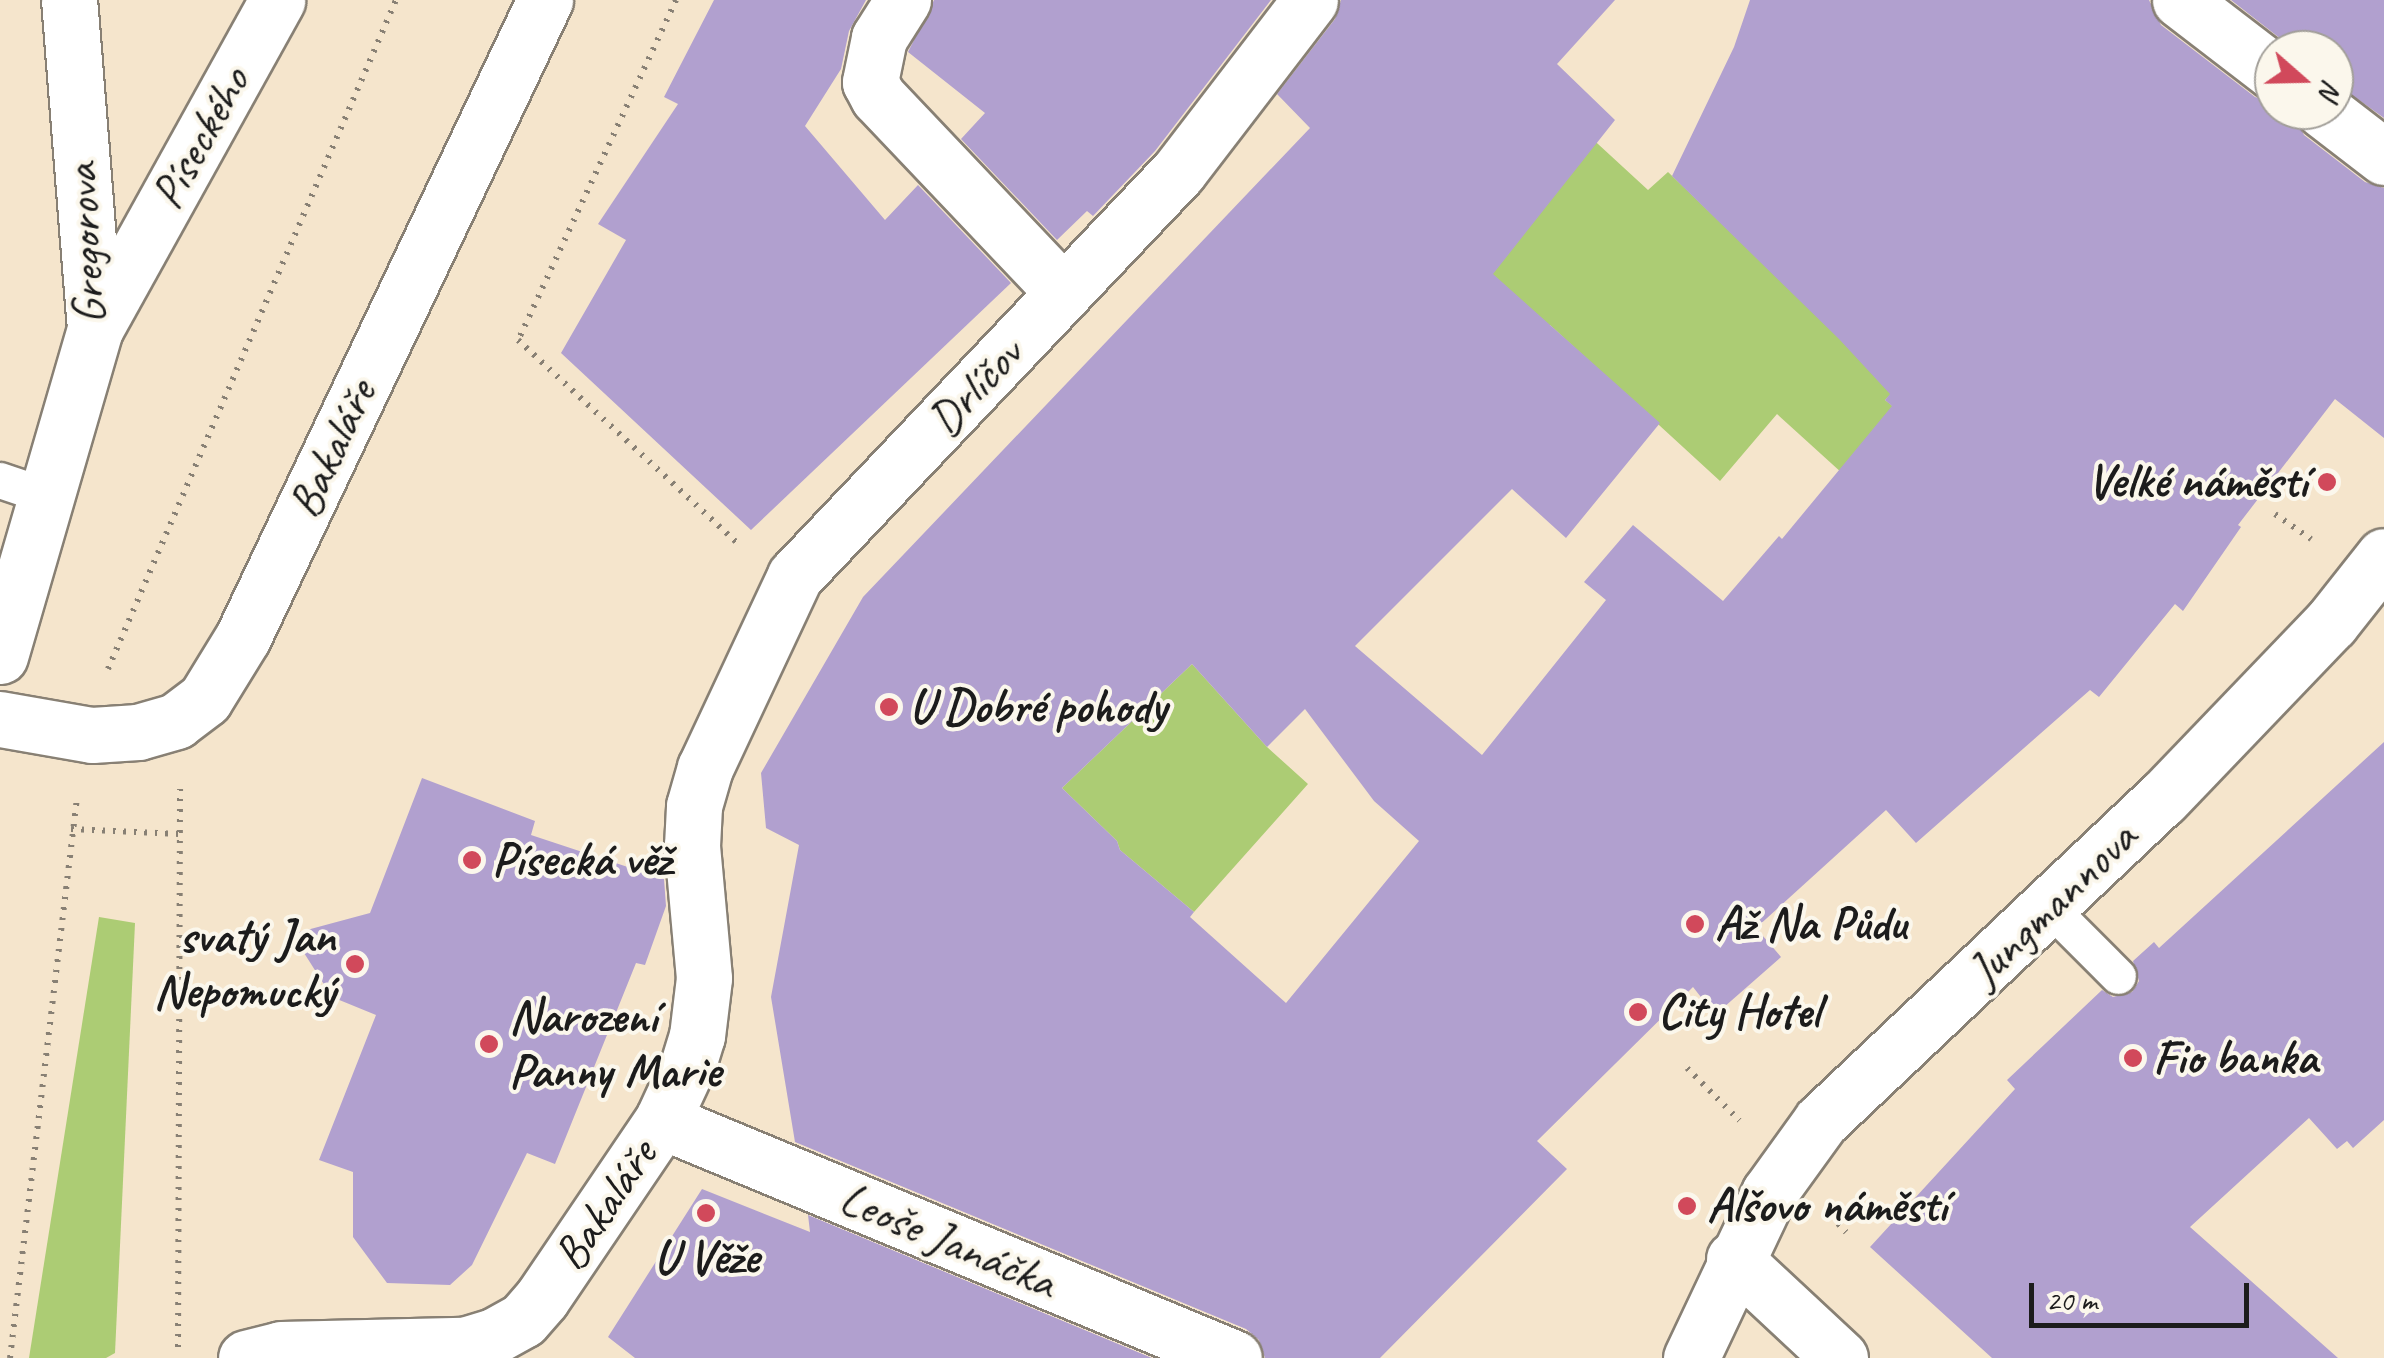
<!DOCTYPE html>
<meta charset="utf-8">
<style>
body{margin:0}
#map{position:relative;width:2384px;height:1358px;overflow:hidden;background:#f5e5cc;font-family:Caveat,sans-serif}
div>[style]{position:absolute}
.green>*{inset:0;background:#accc74}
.building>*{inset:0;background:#b1a0cf}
.path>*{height:6px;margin-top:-3px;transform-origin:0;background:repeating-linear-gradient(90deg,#888074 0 2.5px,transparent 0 10.5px)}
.roads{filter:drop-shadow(2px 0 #888074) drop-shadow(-2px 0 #888074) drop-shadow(0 2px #888074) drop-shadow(0 -2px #888074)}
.service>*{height:35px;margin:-17.5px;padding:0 17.5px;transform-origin:17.5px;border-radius:17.5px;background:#fff}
.pedestrian>*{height:55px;margin:-27.5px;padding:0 27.5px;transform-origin:27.5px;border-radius:27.5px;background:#fff}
.minor>*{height:55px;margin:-27.5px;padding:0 27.5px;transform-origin:27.5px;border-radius:27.5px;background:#fff}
.dots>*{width:28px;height:28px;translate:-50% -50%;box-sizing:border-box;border:5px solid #fbf7ec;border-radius:50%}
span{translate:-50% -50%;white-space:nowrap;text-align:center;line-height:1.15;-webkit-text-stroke:8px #fbf7ec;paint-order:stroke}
.street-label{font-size:48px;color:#1c1c1c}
.poi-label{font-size:48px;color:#1c1c1c;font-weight:700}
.right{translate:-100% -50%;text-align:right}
.left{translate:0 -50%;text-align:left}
.north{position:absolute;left:2254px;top:30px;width:100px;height:100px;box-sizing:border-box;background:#fbf7ec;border:2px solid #a29f99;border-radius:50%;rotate:110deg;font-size:28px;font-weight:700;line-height:40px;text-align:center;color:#1c1c1c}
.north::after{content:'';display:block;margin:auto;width:35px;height:45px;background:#d1495b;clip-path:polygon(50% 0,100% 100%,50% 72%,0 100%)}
.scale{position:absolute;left:2029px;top:1283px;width:220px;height:45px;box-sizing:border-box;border:5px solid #1c1c1c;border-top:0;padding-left:12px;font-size:30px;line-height:35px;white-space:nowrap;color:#1c1c1c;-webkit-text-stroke:8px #fbf7ec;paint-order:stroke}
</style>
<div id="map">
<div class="green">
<div style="clip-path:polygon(1548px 98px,1648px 190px,1668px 172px,1895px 390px,1885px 400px,1918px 426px,1864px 493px,1777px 414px,1720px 481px,1550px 325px,1520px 338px,1458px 198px)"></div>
<div style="clip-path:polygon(1192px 664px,1267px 747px,1308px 784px,1194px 912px,1120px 850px,1117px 841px,1062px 788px)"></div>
<div style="clip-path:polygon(99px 917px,135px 923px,115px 1353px,106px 1358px,29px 1358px)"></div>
</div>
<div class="building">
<div style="clip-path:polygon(714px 0,866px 0,849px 31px,841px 69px,805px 126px,885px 220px,918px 185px,1011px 283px,751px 530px,561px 353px,626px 240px,598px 224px,678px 104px,664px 97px)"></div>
<div style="clip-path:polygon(934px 0,1271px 0,1155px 151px,1093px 216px,1087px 211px,1057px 240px,961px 139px,985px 113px,908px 52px)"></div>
<div style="clip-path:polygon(evenodd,1341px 0,1615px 0,1557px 64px,1615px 120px,1493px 274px,1660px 423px,1566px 538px,1512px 489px,1355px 646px,1482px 755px,1606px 600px,1584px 582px,1633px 525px,1723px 601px,1779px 536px,1782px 539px,1892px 406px,1885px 400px,1890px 394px,1839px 339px,1672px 176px,1734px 47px,1750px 0,2149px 0,2161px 25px,2255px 97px,2274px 103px,2274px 110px,2292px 110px,2304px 135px,2365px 182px,2384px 188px,2384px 438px,2335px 399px,2238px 525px,2241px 527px,2183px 611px,2175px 604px,2099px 697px,2090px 690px,1916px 843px,1886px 810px,1756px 928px,1781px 957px,1715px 1015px,1693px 987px,1537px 1141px,1567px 1169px,1380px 1358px,1265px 1358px,1259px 1340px,1246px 1329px,795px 1142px,771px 997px,799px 845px,766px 828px,761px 773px,863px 597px,1310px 128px,1277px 94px,1335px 19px,1341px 0,1192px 664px,1267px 747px,1305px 709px,1374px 801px,1419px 841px,1286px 1003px,1190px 917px,1194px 912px,1120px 850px,1117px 841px,1062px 788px,1192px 664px)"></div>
<div style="clip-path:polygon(2231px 0,2384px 0,2384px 118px,2334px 82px,2334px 50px,2295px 50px)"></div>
<div style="clip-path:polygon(2384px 742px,2384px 1120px,2353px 1148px,2347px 1141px,2337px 1149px,2309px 1118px,2190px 1227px,2338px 1358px,1992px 1358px,1870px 1247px,2015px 1089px,2007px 1080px,2102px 990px,2113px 997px,2132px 992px,2139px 981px,2133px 961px,2154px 942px,2159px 948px)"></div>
<div style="clip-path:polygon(422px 778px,535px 821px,531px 835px,664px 879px,666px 906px,645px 965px,636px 963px,555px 1164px,527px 1153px,472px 1265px,450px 1285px,387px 1283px,353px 1237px,353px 1172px,319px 1160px,376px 1015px,332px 997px,292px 934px,370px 913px)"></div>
<div style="clip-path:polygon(702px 1189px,810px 1232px,808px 1215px,1152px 1358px,635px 1358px,608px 1337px)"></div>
</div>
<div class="path">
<div style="left:676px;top:0;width:375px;rotate:114.9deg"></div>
<div style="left:518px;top:340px;width:299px;rotate:42.8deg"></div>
<div style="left:2275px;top:514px;width:44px;rotate:34.8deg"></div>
<div style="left:108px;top:669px;width:728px;rotate:-66.71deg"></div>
<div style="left:71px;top:829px;width:108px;rotate:2.7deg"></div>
<div style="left:1687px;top:1068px;width:74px;rotate:45deg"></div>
<div style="left:1831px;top:1216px;width:22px;rotate:47deg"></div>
<div style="left:178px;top:1347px;width:558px;rotate:-89.79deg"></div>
<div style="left:10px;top:1358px;width:564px;rotate:-83.18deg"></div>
</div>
<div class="roads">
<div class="service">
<div style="left:0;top:480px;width:50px;rotate:18.8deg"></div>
<div style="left:2050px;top:908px;width:96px;rotate:45deg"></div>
</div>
<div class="pedestrian">
<div style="left:903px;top:0;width:45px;rotate:122.3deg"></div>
<div style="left:879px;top:38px;width:45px;rotate:101.6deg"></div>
<div style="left:870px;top:82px;width:17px;rotate:62deg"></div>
<div style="left:878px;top:97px;width:270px;rotate:46.5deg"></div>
<div style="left:2180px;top:0;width:118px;rotate:37.5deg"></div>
<div style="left:2323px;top:110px;width:77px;rotate:37.6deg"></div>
<div style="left:662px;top:1121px;width:619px;rotate:22.51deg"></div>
<div style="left:246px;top:1358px;width:36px;rotate:-14deg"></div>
<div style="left:281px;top:1349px;width:183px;rotate:-1.3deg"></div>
<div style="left:464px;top:1345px;width:31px;rotate:-17deg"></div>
<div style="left:494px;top:1336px;width:33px;rotate:-29deg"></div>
<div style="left:523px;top:1320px;width:29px;rotate:-49deg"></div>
<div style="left:542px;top:1298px;width:214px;rotate:-55.9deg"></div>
<div style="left:662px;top:1121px;width:62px;rotate:-65.1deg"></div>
<div style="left:688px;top:1065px;width:30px;rotate:-73deg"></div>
<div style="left:697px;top:1036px;width:58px;rotate:-83.1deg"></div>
<div style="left:704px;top:978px;width:133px;rotate:-95.2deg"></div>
<div style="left:692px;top:846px;width:40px;rotate:-87.1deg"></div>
<div style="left:694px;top:806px;width:40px;rotate:-74deg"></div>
<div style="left:705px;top:768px;width:212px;rotate:-64.9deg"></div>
<div style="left:795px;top:576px;width:558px;rotate:-46.52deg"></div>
<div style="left:1179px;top:171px;width:215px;rotate:-52.5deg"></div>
</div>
<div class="minor">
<div style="left:95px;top:329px;width:376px;rotate:-61deg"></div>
<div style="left:0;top:656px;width:341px;rotate:-73.8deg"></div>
<div style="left:95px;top:329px;width:330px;rotate:-94.5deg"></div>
<div style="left:0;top:719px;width:93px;rotate:9.9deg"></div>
<div style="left:92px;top:735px;width:46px;rotate:-3.7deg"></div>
<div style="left:138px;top:732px;width:40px;rotate:-16deg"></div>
<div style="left:176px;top:721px;width:36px;rotate:-37deg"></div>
<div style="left:205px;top:699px;width:73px;rotate:-58.5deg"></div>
<div style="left:243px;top:637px;width:705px;rotate:-64.63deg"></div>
<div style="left:1734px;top:1259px;width:145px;rotate:43deg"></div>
<div style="left:1691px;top:1358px;width:183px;rotate:-64.7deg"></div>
<div style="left:1769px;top:1193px;width:89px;rotate:-54.2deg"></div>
<div style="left:1821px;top:1121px;width:470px;rotate:-43.4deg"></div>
<div style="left:2163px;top:798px;width:243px;rotate:-46.2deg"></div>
<div style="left:2331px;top:623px;width:85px;rotate:-51.7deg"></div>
</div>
</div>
<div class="dots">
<div style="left:2327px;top:482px;background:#d1495b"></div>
<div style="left:889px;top:707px;background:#d1495b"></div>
<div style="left:472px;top:860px;background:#d1495b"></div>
<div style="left:1695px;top:924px;background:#d1495b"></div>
<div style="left:355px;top:964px;background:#d1495b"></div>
<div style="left:1638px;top:1012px;background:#d1495b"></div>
<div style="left:489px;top:1044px;background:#d1495b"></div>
<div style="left:2133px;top:1058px;background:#d1495b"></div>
<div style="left:1687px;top:1206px;background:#d1495b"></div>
<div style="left:706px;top:1213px;background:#d1495b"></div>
</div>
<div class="street-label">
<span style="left:200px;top:138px;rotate:-61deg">Píseckého</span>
<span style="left:85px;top:244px;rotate:-93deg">Gregorova</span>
<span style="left:975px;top:387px;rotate:-47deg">Drlíčov</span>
<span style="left:332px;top:449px;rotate:-65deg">Bakaláře</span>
<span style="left:2052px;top:904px;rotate:-44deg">Jungmannova</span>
<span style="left:605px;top:1205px;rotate:-56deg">Bakaláře</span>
<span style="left:948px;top:1240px;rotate:23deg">Leoše Janáčka</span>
</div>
<div class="poi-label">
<span class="right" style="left:2307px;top:482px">Velké náměstí</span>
<span class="left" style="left:909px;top:707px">U Dobré pohody</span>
<span class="left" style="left:492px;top:860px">Písecká věž</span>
<span class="left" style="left:1715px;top:924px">Až Na Půdu</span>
<span class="right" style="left:335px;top:964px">svatý Jan<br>Nepomucký</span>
<span class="left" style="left:1658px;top:1012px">City Hotel</span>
<span class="left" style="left:509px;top:1044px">Narození<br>Panny Marie</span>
<span class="left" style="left:2153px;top:1058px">Fio banka</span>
<span class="left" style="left:1707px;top:1206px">Alšovo náměstí</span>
<span style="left:706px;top:1258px">U Věže</span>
</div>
<div class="north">N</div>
<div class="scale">20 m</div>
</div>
